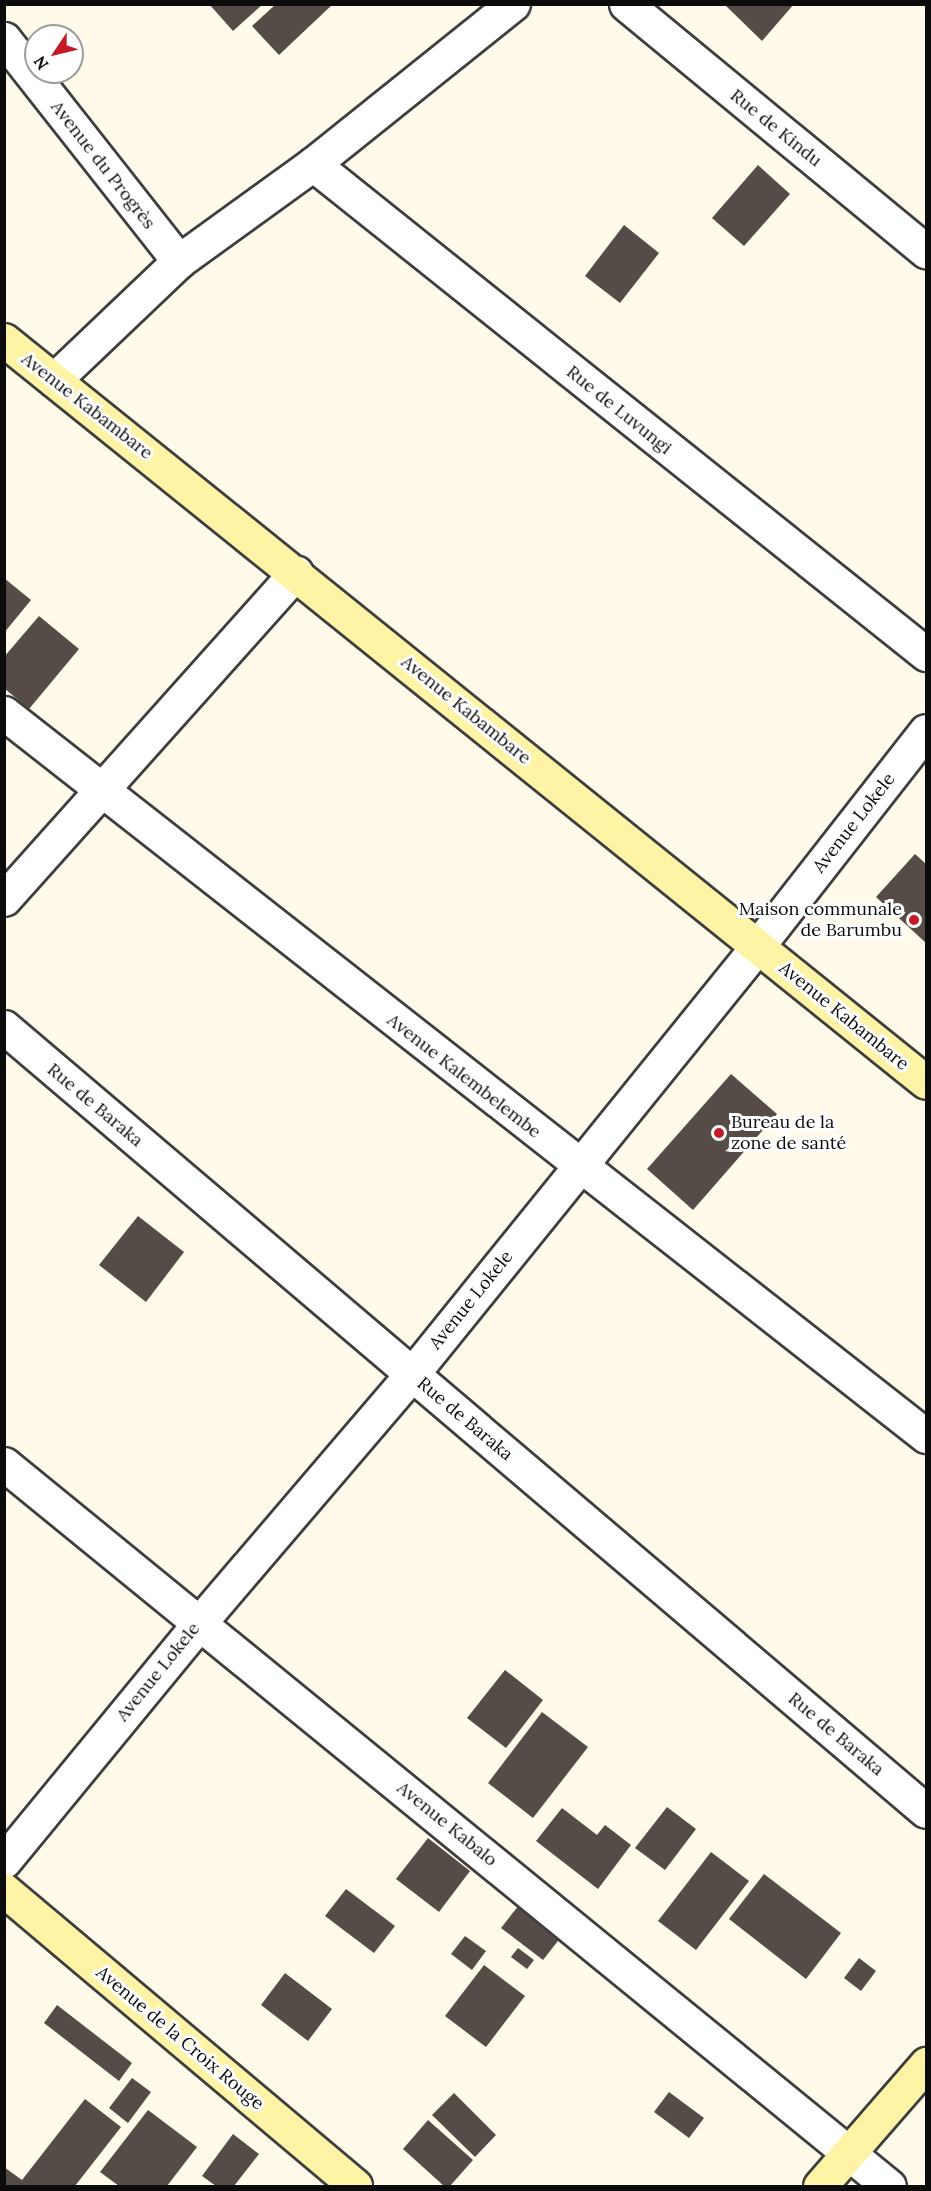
<!DOCTYPE html>
<meta charset="utf-8">
<style>
body{margin:0}
#map{position:relative;width:931px;height:2191px;overflow:hidden;background:#fffaea;font-family:Lora,serif}
div>[style]{position:absolute}
.building>*{inset:0;background:#554c47}
.roads{filter:drop-shadow(2px 0 #3e3e3e) drop-shadow(-2px 0 #3e3e3e) drop-shadow(0 2px #3e3e3e) drop-shadow(0 -2px #3e3e3e)}
.street>*{height:33px;margin:-16.5px;padding:0 16.5px;transform-origin:16.5px;border-radius:16.5px;background:#fff}
.secondary>*{height:33px;margin:-16.5px;padding:0 16.5px;transform-origin:16.5px;border-radius:16.5px;background:#fff3a5}
.dots>*{width:16px;height:16px;translate:-50% -50%;box-sizing:border-box;border:3px solid #fff;border-radius:50%}
span{translate:-50% -50%;white-space:nowrap;text-align:center;line-height:1.15;-webkit-text-stroke:6px #fff;paint-order:stroke}
.street-label{font-size:18px;color:#0b0b0b}
.poi-label{font-size:18px;color:#0b0b0b}
.right{translate:-100% -50%;text-align:right}
.left{translate:0 -50%;text-align:left}
.frame{position:absolute;inset:0;border:6px solid #0b0b0b;pointer-events:none}
.north{position:absolute;left:24px;top:24px;width:60px;height:60px;box-sizing:border-box;background:#fff;border:2px solid #9d9d9d;border-radius:50%;rotate:235deg;font-size:16px;font-weight:700;line-height:24px;text-align:center;color:#0b0b0b}
.north::after{content:'';display:block;margin:auto;width:21px;height:27px;background:#c41b26;clip-path:polygon(50% 0,100% 100%,50% 72%,0 100%)}
</style>
<div id="map">
<div class="building">
<div style="clip-path:polygon(209px 4px,263px 4px,233px 31px)"></div>
<div style="clip-path:polygon(276px 4px,333px 4px,279px 55px,252px 26px)"></div>
<div style="clip-path:polygon(724px 4px,794px 4px,762px 41px)"></div>
<div style="clip-path:polygon(758px 165px,790px 194px,744px 246px,712px 218px)"></div>
<div style="clip-path:polygon(624px 225px,659px 253px,620px 303px,585px 276px)"></div>
<div style="clip-path:polygon(4px 578px,31px 600px,4px 633px)"></div>
<div style="clip-path:polygon(39px 616px,79px 649px,29px 709px,4px 688px,4px 657px)"></div>
<div style="clip-path:polygon(915px 854px,926px 864px,926px 943px,876px 897px)"></div>
<div style="clip-path:polygon(731px 1074px,777px 1114px,693px 1210px,647px 1169px)"></div>
<div style="clip-path:polygon(138px 1216px,184px 1252px,146px 1302px,99px 1265px)"></div>
<div style="clip-path:polygon(505px 1670px,543px 1700px,506px 1748px,467px 1718px)"></div>
<div style="clip-path:polygon(542px 1712px,588px 1747px,533px 1818px,488px 1783px)"></div>
<div style="clip-path:polygon(667px 1807px,696px 1829px,665px 1870px,635px 1848px)"></div>
<div style="clip-path:polygon(562px 1808px,597px 1835px,605px 1825px,631px 1845px,598px 1889px,536px 1841px)"></div>
<div style="clip-path:polygon(428px 1838px,470px 1871px,439px 1912px,396px 1879px)"></div>
<div style="clip-path:polygon(711px 1852px,749px 1881px,696px 1950px,658px 1921px)"></div>
<div style="clip-path:polygon(764px 1874px,841px 1933px,806px 1979px,729px 1919px)"></div>
<div style="clip-path:polygon(346px 1889px,395px 1926px,374px 1953px,325px 1916px)"></div>
<div style="clip-path:polygon(519px 1905px,561px 1937px,543px 1960px,501px 1928px)"></div>
<div style="clip-path:polygon(465px 1936px,486px 1951px,472px 1970px,451px 1954px)"></div>
<div style="clip-path:polygon(518px 1948px,534px 1960px,527px 1969px,511px 1957px)"></div>
<div style="clip-path:polygon(859px 1958px,876px 1971px,861px 1991px,844px 1978px)"></div>
<div style="clip-path:polygon(484px 1965px,525px 1996px,486px 2047px,445px 2016px)"></div>
<div style="clip-path:polygon(285px 1973px,332px 2009px,308px 2041px,261px 2005px)"></div>
<div style="clip-path:polygon(57px 2005px,132px 2063px,119px 2081px,44px 2023px)"></div>
<div style="clip-path:polygon(132px 2078px,151px 2092px,128px 2123px,109px 2108px)"></div>
<div style="clip-path:polygon(669px 2092px,704px 2118px,689px 2138px,654px 2112px)"></div>
<div style="clip-path:polygon(454px 2093px,496px 2135px,475px 2157px,432px 2115px)"></div>
<div style="clip-path:polygon(85px 2099px,121px 2127px,75px 2186px,4px 2186px,4px 2167px,22px 2180px)"></div>
<div style="clip-path:polygon(148px 2110px,197px 2147px,167px 2186px,119px 2186px,100px 2172px)"></div>
<div style="clip-path:polygon(428px 2120px,473px 2160px,450px 2186px,444px 2186px,403px 2149px)"></div>
<div style="clip-path:polygon(233px 2134px,259px 2154px,234px 2186px,216px 2186px,202px 2176px)"></div>
</div>
<div class="roads">
<div class="street">
<div style="left:626px;top:4px;width:389px;rotate:39.5deg"></div>
<div style="left:4px;top:39px;width:283px;rotate:51.8deg"></div>
<div style="left:313px;top:164px;width:785px;rotate:38.64deg"></div>
<div style="left:54px;top:380px;width:173px;rotate:-43.6deg"></div>
<div style="left:179px;top:261px;width:165px;rotate:-35.9deg"></div>
<div style="left:313px;top:164px;width:256px;rotate:-38.7deg"></div>
<div style="left:4px;top:713px;width:1172px;rotate:38.1deg"></div>
<div style="left:4px;top:899px;width:438px;rotate:-48.2deg"></div>
<div style="left:4px;top:1027px;width:1210px;rotate:40.38deg"></div>
<div style="left:4px;top:1464px;width:1142px;rotate:39.21deg"></div>
<div style="left:4px;top:1861px;width:309px;rotate:-50.6deg"></div>
<div style="left:200px;top:1622px;width:326px;rotate:-49.5deg"></div>
<div style="left:412px;top:1374px;width:549px;rotate:-51.06deg"></div>
<div style="left:757px;top:947px;width:274px;rotate:-52deg"></div>
</div>
<div class="secondary">
<div style="left:4px;top:340px;width:1183px;rotate:38.83deg"></div>
<div style="left:4px;top:1890px;width:459px;rotate:40.1deg"></div>
<div style="left:820px;top:2186px;width:162px;rotate:-49deg"></div>
</div>
</div>
<div class="dots">
<div style="left:914px;top:920px;background:#c41b26"></div>
<div style="left:719px;top:1133px;background:#c41b26"></div>
</div>
<div class="street-label">
<span style="left:776px;top:128px;rotate:39deg">Rue de Kindu</span>
<span style="left:103px;top:165px;rotate:52deg">Avenue du Progrès</span>
<span style="left:87px;top:406px;rotate:38deg">Avenue Kabambare</span>
<span style="left:619px;top:410px;rotate:39deg">Rue de Luvungi</span>
<span style="left:466px;top:710px;rotate:39deg">Avenue Kabambare</span>
<span style="left:854px;top:823px;rotate:-52deg">Avenue Lokele</span>
<span style="left:844px;top:1016px;rotate:39deg">Avenue Kabambare</span>
<span style="left:464px;top:1076px;rotate:38deg">Avenue Kalembelembe</span>
<span style="left:95px;top:1105px;rotate:40deg">Rue de Baraka</span>
<span style="left:471px;top:1300px;rotate:-51deg">Avenue Lokele</span>
<span style="left:465px;top:1419px;rotate:40deg">Rue de Baraka</span>
<span style="left:158px;top:1672px;rotate:-51deg">Avenue Lokele</span>
<span style="left:836px;top:1734px;rotate:40deg">Rue de Baraka</span>
<span style="left:447px;top:1824px;rotate:39deg">Avenue Kabalo</span>
<span style="left:180px;top:2038px;rotate:40deg">Avenue de la Croix Rouge</span>
</div>
<div class="poi-label">
<span class="right" style="left:902px;top:920px">Maison communale<br>de Barumbu</span>
<span class="left" style="left:731px;top:1133px">Bureau de la<br>zone de santé</span>
</div>
<div class="frame"></div>
<div class="north">N</div>
</div>
